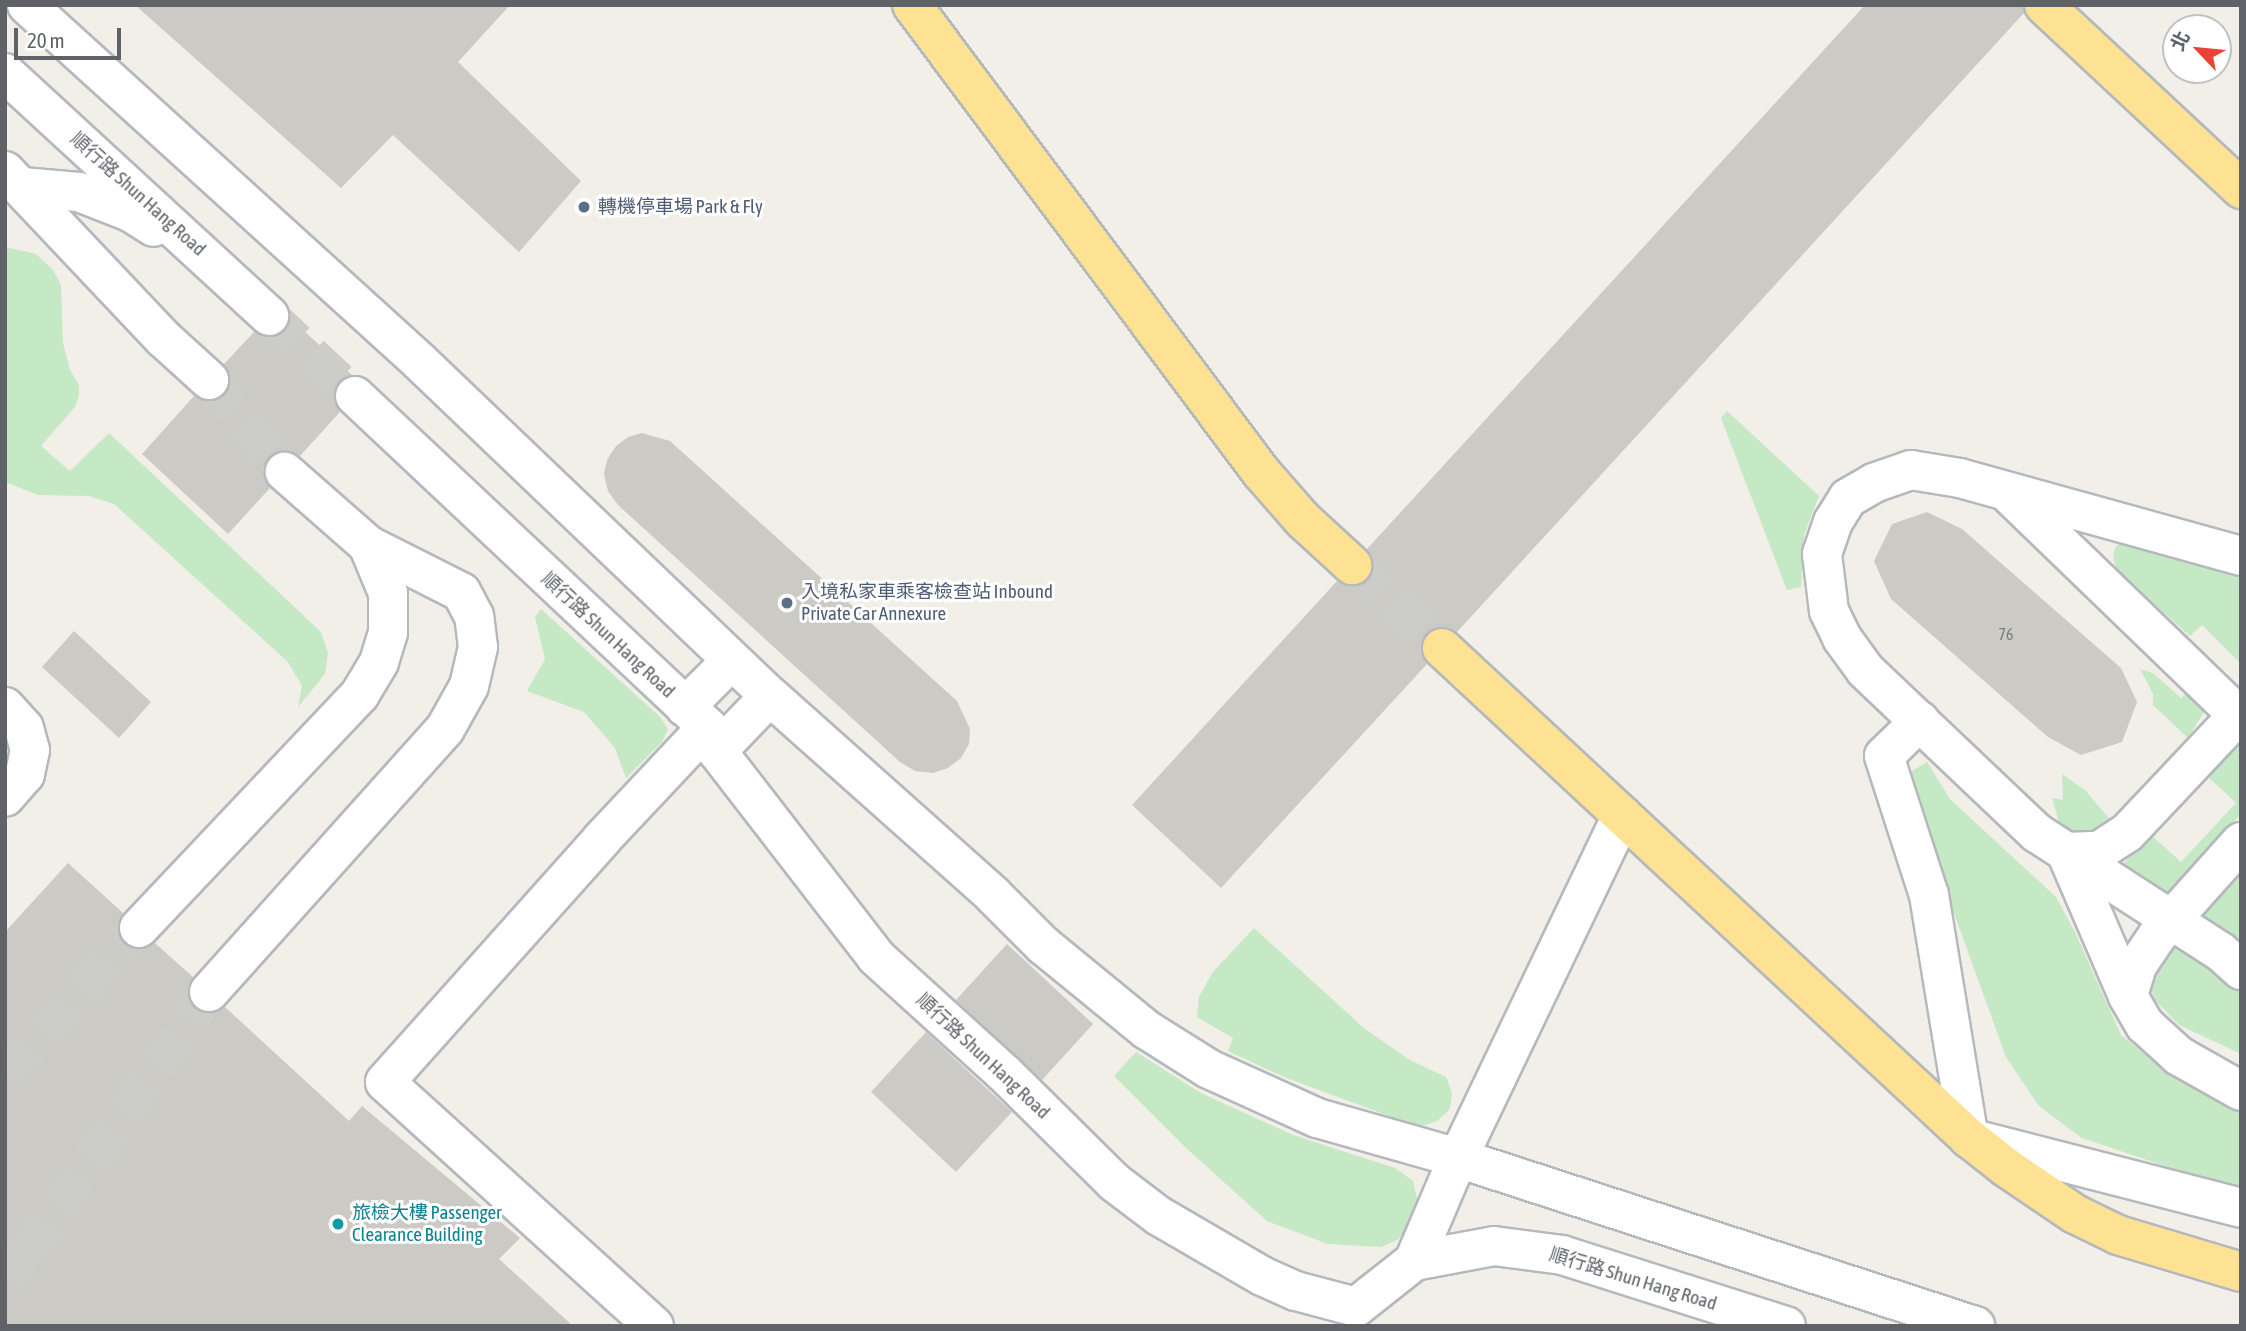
<!DOCTYPE html>
<meta charset="utf-8">
<style>
body{margin:0}
#map{position:relative;width:2246px;height:1331px;overflow:hidden;background:#f1efe8;font-family:"Asap Condensed","Noto Sans TC",sans-serif}
div>[style]{position:absolute}
.green>*{inset:0;background:#c5e8c5}
.building>*{inset:0;background:#cccac5}
.minor-tunnel>*{height:38px;margin-top:-19px;transform-origin:0;background:repeating-linear-gradient(90deg,#ccccc8 0 38px,transparent 0 57px)}
.highway-tunnel>*{height:38px;margin-top:-19px;transform-origin:0;background:repeating-linear-gradient(90deg,#ccccc8 0 38px,transparent 0 57px)}
.roads{filter:drop-shadow(2px 0 #b5b8bc) drop-shadow(-2px 0 #b5b8bc) drop-shadow(0 2px #b5b8bc) drop-shadow(0 -2px #b5b8bc)}
.minor>*{height:38px;margin:-19px;padding:0 19px;transform-origin:19px;border-radius:19px;background:#fff}
.highway>*{height:38px;margin:-19px;padding:0 19px;transform-origin:19px;border-radius:19px;background:#fde293}
.dots>*{width:19px;height:19px;translate:-50% -50%;box-sizing:border-box;border:4px solid #fff;border-radius:50%}
span{translate:-50% -50%;white-space:nowrap;text-align:center;line-height:1.15;-webkit-text-stroke:6px #fff;paint-order:stroke}
.number-label{font-size:16px;color:#7a7d7f}
.number-label span{-webkit-text-stroke-width:0}
.street-label{font-size:19px;color:#5f6368}
.service-label{font-size:19px;color:#4e5e75}
.left{translate:0 -50%;text-align:left}
.culture-label{font-size:19px;color:#0d838f}
.frame{position:absolute;inset:0;border:7px solid #5f6368;pointer-events:none}
.north{position:absolute;left:2162px;top:14px;width:70px;height:70px;box-sizing:border-box;background:#fff;border:2px solid #bfc1c3;border-radius:50%;rotate:296deg;font-size:19px;font-weight:700;line-height:28px;text-align:center;color:#5f6368}
.north::after{content:'';display:block;margin:auto;width:24px;height:32px;background:#ea4335;clip-path:polygon(50% 0,100% 100%,50% 72%,0 100%)}
.scale{position:absolute;left:14px;top:28px;width:107px;height:32px;box-sizing:border-box;border:4px solid #5f6368;border-top:0;padding-left:9px;font-size:21px;line-height:24px;white-space:nowrap;color:#5f6368;-webkit-text-stroke:5px #fff;paint-order:stroke}
</style>
<div id="map">
<div class="green">
<div style="clip-path:polygon(5px 247px,36px 254px,53px 270px,61px 285px,63px 343px,70px 370px,79px 385px,79px 395px,75px 407px,41px 446px,70px 471px,109px 433px,321px 632px,328px 653px,325px 674px,298px 707px,302px 686px,288px 662px,114px 504px,89px 496px,38px 495px,5px 482px)"></div>
<div style="clip-path:polygon(1727px 411px,1819px 496px,1804px 535px,1801px 587px,1787px 590px,1721px 418px)"></div>
<div style="clip-path:polygon(2119px 540px,2241px 566px,2241px 660px,2239px 662px,2202px 625px,2190px 636px,2116px 570px,2113px 554px)"></div>
<div style="clip-path:polygon(541px 609px,660px 717px,668px 729px,662px 742px,626px 778px,615px 748px,584px 712px,527px 691px,545px 659px,535px 617px)"></div>
<div style="clip-path:polygon(2140px 669px,2153px 673px,2181px 698px,2191px 688px,2203px 700px,2204px 712px,2188px 738px,2153px 705px,2153px 694px)"></div>
<div style="clip-path:polygon(2236px 743px,2241px 748px,2241px 814px,2168px 896px,2122px 872px,2124px 863px,2151px 835px,2181px 862px,2236px 803px,2206px 775px)"></div>
<div style="clip-path:polygon(1927px 762px,1950px 799px,2056px 897px,2075px 932px,2121px 1035px,2169px 1073px,2241px 1107px,2241px 1188px,2224px 1186px,2082px 1138px,2039px 1106px,2006px 1057px,1909px 789px,1912px 771px)"></div>
<div style="clip-path:polygon(2062px 774px,2085px 790px,2111px 821px,2086px 839px,2061px 829px,2052px 798px,2063px 800px)"></div>
<div style="clip-path:polygon(2241px 864px,2241px 940px,2194px 915px)"></div>
<div style="clip-path:polygon(1254px 928px,1365px 1029px,1410px 1060px,1446px 1077px,1452px 1093px,1450px 1109px,1437px 1121px,1419px 1127px,1284px 1077px,1228px 1051px,1233px 1038px,1197px 1017px,1199px 997px,1212px 973px)"></div>
<div style="clip-path:polygon(2168px 942px,2208px 963px,2241px 991px,2241px 1054px,2179px 1025px,2155px 1000px,2148px 982px)"></div>
<div style="clip-path:polygon(1136px 1052px,1201px 1093px,1293px 1135px,1395px 1168px,1413px 1181px,1418px 1203px,1413px 1223px,1397px 1240px,1382px 1247px,1328px 1244px,1267px 1221px,1185px 1147px,1114px 1076px)"></div>
</div>
<div class="building">
<div style="clip-path:polygon(135px 5px,510px 5px,458px 62px,581px 181px,519px 252px,393px 135px,341px 188px)"></div>
<div style="clip-path:polygon(1865px 5px,2023px 5px,2024px 13px,1457px 632px,1448px 627px,1436px 627px,1426px 634px,1421px 642px,1421px 654px,1427px 664px,1221px 888px,1132px 805px,1337px 581px,1348px 586px,1359px 586px,1368px 580px,1373px 569px,1373px 558px,1367px 549px)"></div>
<div style="clip-path:polygon(290px 318px,352px 375px,340px 381px,334px 390px,334px 402px,340px 412px,300px 456px,290px 451px,279px 451px,268px 458px,263px 468px,264px 478px,270px 488px,228px 534px,142px 454px,194px 396px,205px 401px,216px 401px,225px 395px,230px 384px,230px 374px,224px 364px,254px 332px,265px 337px,276px 337px,285px 330px)"></div>
<div style="clip-path:polygon(642px 433px,670px 441px,957px 701px,970px 729px,969px 744px,961px 758px,948px 768px,933px 773px,915px 771px,900px 762px,618px 505px,608px 491px,604px 474px,607px 460px,616px 446px,628px 437px)"></div>
<div style="clip-path:polygon(1927px 512px,1962px 529px,2121px 668px,2137px 702px,2122px 742px,2081px 755px,2048px 737px,1891px 599px,1874px 561px,1892px 524px)"></div>
<div style="clip-path:polygon(74px 631px,151px 702px,119px 738px,42px 667px)"></div>
<div style="clip-path:polygon(68px 863px,123px 913px,118px 922px,118px 934px,125px 944px,133px 949px,145px 949px,155px 943px,193px 977px,188px 987px,188px 998px,195px 1009px,204px 1013px,215px 1013px,225px 1007px,349px 1121px,362px 1106px,520px 1238px,499px 1259px,573px 1326px,5px 1326px,5px 932px)"></div>
<div style="clip-path:polygon(1007px 944px,1093px 1024px,1042px 1080px,956px 1000px)"></div>
<div style="clip-path:polygon(926px 1032px,1012px 1112px,956px 1172px,871px 1092px)"></div>
</div>
<div class="minor-tunnel">
<div style="left:269px;top:316px;width:117px;rotate:42.9deg"></div>
<div style="left:209px;top:380px;width:119px;rotate:50.4deg"></div>
<div style="left:5px;top:1074px;width:198px;rotate:-47.5deg"></div>
<div style="left:5px;top:1277px;width:31px;rotate:-48deg"></div>
<div style="left:26px;top:1254px;width:320px;rotate:-55.1deg"></div>
</div>
<div class="highway-tunnel">
<div style="left:1352px;top:565px;width:122px;rotate:42.7deg"></div>
</div>
<div class="roads">
<div class="minor">
<div style="left:27px;top:5px;width:530px;rotate:42.24deg"></div>
<div style="left:419px;top:361px;width:485px;rotate:43.7deg"></div>
<div style="left:770px;top:696px;width:299px;rotate:41.7deg"></div>
<div style="left:993px;top:895px;width:71px;rotate:45deg"></div>
<div style="left:1043px;top:945px;width:134px;rotate:39.3deg"></div>
<div style="left:1147px;top:1030px;width:73px;rotate:32.2deg"></div>
<div style="left:1209px;top:1069px;width:119px;rotate:24.4deg"></div>
<div style="left:1317px;top:1118px;width:147px;rotate:15.8deg"></div>
<div style="left:1458px;top:1158px;width:544px;rotate:18deg"></div>
<div style="left:5px;top:73px;width:359px;rotate:42.6deg"></div>
<div style="left:5px;top:171px;width:231px;rotate:46.6deg"></div>
<div style="left:164px;top:339px;width:61px;rotate:42.3deg"></div>
<div style="left:22px;top:187px;width:57px;rotate:5deg"></div>
<div style="left:79px;top:192px;width:55px;rotate:21.4deg"></div>
<div style="left:130px;top:212px;width:28px;rotate:32deg"></div>
<div style="left:355px;top:396px;width:483px;rotate:43.2deg"></div>
<div style="left:707px;top:727px;width:26px;rotate:67deg"></div>
<div style="left:717px;top:751px;width:260px;rotate:52.3deg"></div>
<div style="left:876px;top:957px;width:173px;rotate:42.2deg"></div>
<div style="left:1004px;top:1073px;width:155px;rotate:44.7deg"></div>
<div style="left:1114px;top:1182px;width:56px;rotate:37.1deg"></div>
<div style="left:1159px;top:1216px;width:119px;rotate:30.2deg"></div>
<div style="left:1262px;top:1276px;width:37px;rotate:24deg"></div>
<div style="left:1296px;top:1291px;width:62px;rotate:14.9deg"></div>
<div style="left:1356px;top:1307px;width:74px;rotate:-38.4deg"></div>
<div style="left:1414px;top:1261px;width:81px;rotate:-10.6deg"></div>
<div style="left:1494px;top:1246px;width:69px;rotate:7.5deg"></div>
<div style="left:1562px;top:1255px;width:235px;rotate:17.6deg"></div>
<div style="left:2011px;top:496px;width:320px;rotate:44deg"></div>
<div style="left:2241px;top:556px;width:292px;rotate:-164.5deg"></div>
<div style="left:1960px;top:478px;width:50px;rotate:-170.7deg"></div>
<div style="left:1911px;top:470px;width:39px;rotate:161deg"></div>
<div style="left:1874px;top:483px;width:30px;rotate:150deg"></div>
<div style="left:1848px;top:498px;width:28px;rotate:122deg"></div>
<div style="left:1833px;top:522px;width:34px;rotate:109deg"></div>
<div style="left:1822px;top:554px;width:57px;rotate:83deg"></div>
<div style="left:1829px;top:611px;width:30px;rotate:64deg"></div>
<div style="left:1842px;top:638px;width:39px;rotate:54deg"></div>
<div style="left:1865px;top:670px;width:237px;rotate:43.5deg"></div>
<div style="left:2037px;top:833px;width:219px;rotate:32.9deg"></div>
<div style="left:2221px;top:952px;width:27px;rotate:42deg"></div>
<div style="left:5px;top:707px;width:28px;rotate:48deg"></div>
<div style="left:24px;top:728px;width:23px;rotate:75deg"></div>
<div style="left:30px;top:750px;width:25px;rotate:102deg"></div>
<div style="left:25px;top:774px;width:30px;rotate:131deg"></div>
<div style="left:685px;top:707px;width:66px;rotate:-45deg"></div>
<div style="left:1920px;top:721px;width:50px;rotate:135.8deg"></div>
<div style="left:1884px;top:756px;width:146px;rotate:72.1deg"></div>
<div style="left:1929px;top:895px;width:246px;rotate:80.7deg"></div>
<div style="left:1969px;top:1138px;width:281px;rotate:14.4deg"></div>
<div style="left:717px;top:751px;width:76px;rotate:-46.1deg"></div>
<div style="left:2241px;top:842px;width:126px;rotate:131.8deg"></div>
<div style="left:2157px;top:936px;width:36px;rotate:124deg"></div>
<div style="left:2137px;top:966px;width:31px;rotate:107deg"></div>
<div style="left:2128px;top:996px;width:34px;rotate:60deg"></div>
<div style="left:2145px;top:1025px;width:46px;rotate:42.4deg"></div>
<div style="left:2179px;top:1056px;width:71px;rotate:29.4deg"></div>
<div style="left:139px;top:928px;width:322px;rotate:-46.6deg"></div>
<div style="left:360px;top:694px;width:37px;rotate:-59deg"></div>
<div style="left:379px;top:662px;width:31px;rotate:-73deg"></div>
<div style="left:388px;top:632px;width:39px;rotate:-90deg"></div>
<div style="left:388px;top:593px;width:52px;rotate:-112.6deg"></div>
<div style="left:209px;top:992px;width:353px;rotate:-48.1deg"></div>
<div style="left:445px;top:729px;width:49px;rotate:-60.8deg"></div>
<div style="left:469px;top:686px;width:40px;rotate:-77deg"></div>
<div style="left:478px;top:647px;width:31px;rotate:-97deg"></div>
<div style="left:474px;top:616px;width:27px;rotate:-118deg"></div>
<div style="left:461px;top:592px;width:104px;rotate:-153.2deg"></div>
<div style="left:368px;top:545px;width:111px;rotate:-138.7deg"></div>
<div style="left:2128px;top:996px;width:157px;rotate:-113.3deg"></div>
<div style="left:2066px;top:852px;width:33px;rotate:-2deg"></div>
<div style="left:2099px;top:851px;width:33px;rotate:-33deg"></div>
<div style="left:2127px;top:833px;width:166px;rotate:-46.7deg"></div>
<div style="left:1414px;top:1261px;width:112px;rotate:-66.9deg"></div>
<div style="left:1458px;top:1158px;width:380px;rotate:-64.4deg"></div>
<div style="left:654px;top:1326px;width:363px;rotate:-137.8deg"></div>
<div style="left:385px;top:1082px;width:326px;rotate:-48.2deg"></div>
<div style="left:602px;top:839px;width:154px;rotate:-46.8deg"></div>
</div>
<div class="highway">
<div style="left:912px;top:5px;width:583px;rotate:53.23deg"></div>
<div style="left:1261px;top:472px;width:64px;rotate:48.8deg"></div>
<div style="left:1303px;top:520px;width:67px;rotate:42.6deg"></div>
<div style="left:2044px;top:5px;width:270px;rotate:43deg"></div>
<div style="left:1442px;top:648px;width:720px;rotate:42.92deg"></div>
<div style="left:1969px;top:1138px;width:48px;rotate:38.3deg"></div>
<div style="left:2007px;top:1168px;width:82px;rotate:34.1deg"></div>
<div style="left:2075px;top:1214px;width:48px;rotate:26deg"></div>
<div style="left:2118px;top:1235px;width:128px;rotate:16.7deg"></div>
</div>
</div>
<div class="dots">
<div style="left:584px;top:207px;background:#5c6f8a"></div>
<div style="left:787px;top:603px;background:#5c6f8a"></div>
<div style="left:338px;top:1224px;background:#0f9aa8"></div>
</div>
<div class="number-label">
<span style="left:2006px;top:634px">76</span>
</div>
<div class="street-label">
<span style="left:138px;top:194px;rotate:42deg">順行路 Shun Hang Road</span>
<span style="left:608px;top:635px;rotate:43deg">順行路 Shun Hang Road</span>
<span style="left:983px;top:1056px;rotate:43deg">順行路 Shun Hang Road</span>
<span style="left:1633px;top:1279px;rotate:17deg">順行路 Shun Hang Road</span>
</div>
<div class="service-label">
<span class="left" style="left:598px;top:207px">轉機停車場 Park &amp; Fly</span>
<span class="left" style="left:801px;top:603px">入境私家車乘客檢查站 Inbound<br>Private Car Annexure</span>
</div>
<div class="culture-label">
<span class="left" style="left:352px;top:1224px">旅檢大樓 Passenger<br>Clearance Building</span>
</div>
<div class="frame"></div>
<div class="north">北</div>
<div class="scale">20 m</div>
</div>
